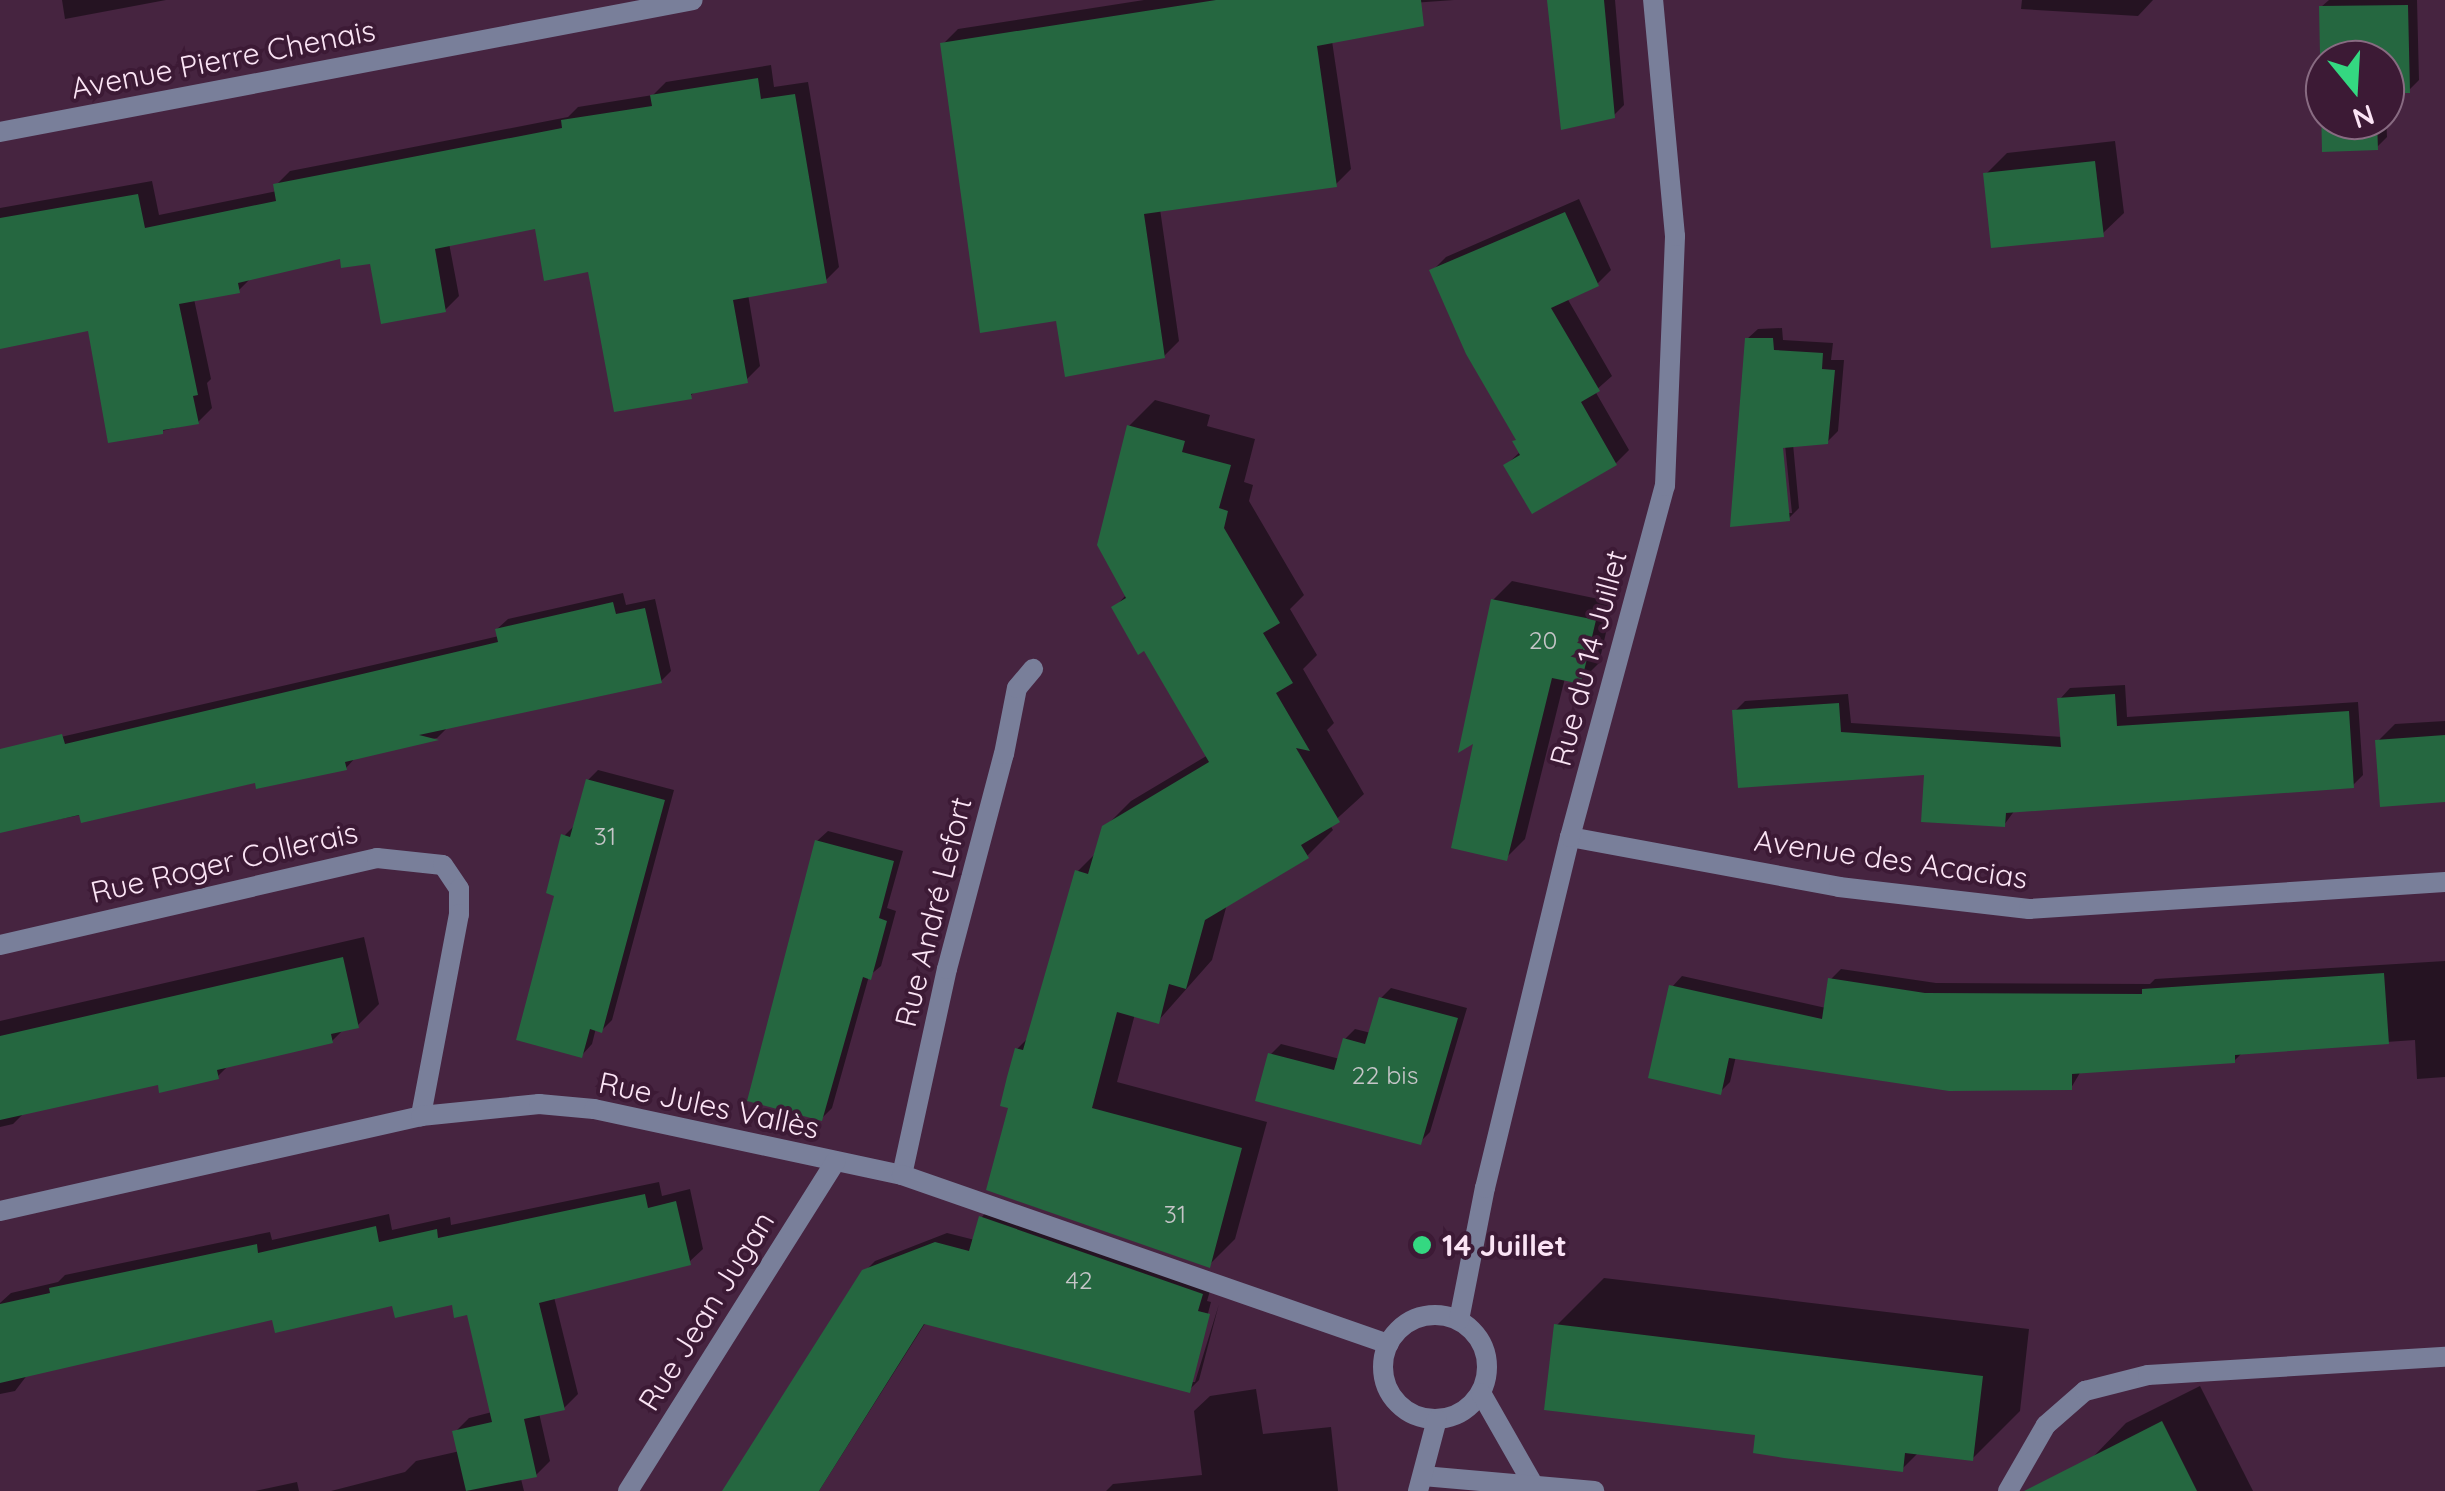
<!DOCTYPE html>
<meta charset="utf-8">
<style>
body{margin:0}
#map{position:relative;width:2445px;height:1491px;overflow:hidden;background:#462440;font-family:Quicksand,sans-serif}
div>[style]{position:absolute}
.shadow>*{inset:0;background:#0007}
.building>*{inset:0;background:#256740}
.service>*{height:20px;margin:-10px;padding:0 10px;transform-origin:10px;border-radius:10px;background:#797f9a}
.minor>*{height:20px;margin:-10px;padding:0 10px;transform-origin:10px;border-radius:10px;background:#797f9a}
.minor>.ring{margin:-10px;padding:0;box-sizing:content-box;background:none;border:20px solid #797f9a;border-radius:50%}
.dots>*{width:28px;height:28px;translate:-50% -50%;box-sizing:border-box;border:5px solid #3c1a35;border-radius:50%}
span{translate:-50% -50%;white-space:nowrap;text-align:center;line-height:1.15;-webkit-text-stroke:8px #3c1a35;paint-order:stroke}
.number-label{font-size:25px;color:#c6c5c8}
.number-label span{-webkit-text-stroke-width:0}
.street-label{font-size:30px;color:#fbe4f5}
.poi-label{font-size:30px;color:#fbe4f5;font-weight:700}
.left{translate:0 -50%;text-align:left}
.north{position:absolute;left:2305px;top:40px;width:100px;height:100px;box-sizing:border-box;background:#3c1a35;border:2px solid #886b82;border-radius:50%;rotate:162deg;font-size:28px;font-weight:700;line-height:40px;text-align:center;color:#fbe4f5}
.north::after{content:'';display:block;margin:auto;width:35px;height:45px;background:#34d881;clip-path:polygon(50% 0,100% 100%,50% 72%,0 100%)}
</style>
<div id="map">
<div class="shadow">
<div style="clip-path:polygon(62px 0,166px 0,65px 19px)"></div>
<div style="clip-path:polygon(1144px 0,1454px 0,1412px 3px,1332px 41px,1351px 169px,1336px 184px,1160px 209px,1179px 341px,1164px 356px,1058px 318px,943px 44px,958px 29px)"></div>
<div style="clip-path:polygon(1586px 0,1615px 0,1624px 105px,1613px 116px)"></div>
<div style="clip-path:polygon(2022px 0,2153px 0,2138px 16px,2021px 9px)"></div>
<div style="clip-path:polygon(evenodd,2329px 0,2417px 0,2419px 80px,2409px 90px,2385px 91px,2387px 137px,2376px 148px,2325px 149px,2321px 7px,2329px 0,2325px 60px,2385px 60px,2385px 120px,2325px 120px,2325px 60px)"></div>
<div style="clip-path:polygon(771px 65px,774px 87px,808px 82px,839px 267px,825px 281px,748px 294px,760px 366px,746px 380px,696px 391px,690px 396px,590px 269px,537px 226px,449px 243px,459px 296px,445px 310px,372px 261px,342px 256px,252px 277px,239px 290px,194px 299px,211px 379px,207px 383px,212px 408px,198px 422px,162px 431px,90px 328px,0 346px,0 208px,152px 181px,159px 215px,277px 191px,276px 185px,290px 171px,568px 117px,578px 107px,653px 95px,666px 82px)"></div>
<div style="clip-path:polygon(2115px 141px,2124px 213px,2102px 234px,1986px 174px,2007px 153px)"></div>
<div style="clip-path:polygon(1579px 199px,1611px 270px,1597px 284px,1567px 298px,1612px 376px,1595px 391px,1629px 450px,1616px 463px,1506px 465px,1521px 451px,1518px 439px,1432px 271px,1446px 257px)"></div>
<div style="clip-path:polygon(evenodd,1782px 328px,1783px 340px,1833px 343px,1831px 360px,1844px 360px,1838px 431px,1827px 442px,1793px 444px,1799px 508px,1789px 518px,1733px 524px,1747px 339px,1758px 329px,1782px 328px,1780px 435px,1784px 435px,1792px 513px,1787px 513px,1780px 435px)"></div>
<div style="clip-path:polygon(1155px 400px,1210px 415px,1207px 426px,1255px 439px,1244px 482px,1253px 485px,1249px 501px,1304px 595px,1290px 609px,1317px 655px,1303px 669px,1334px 723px,1327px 730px,1364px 794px,1330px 825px,1333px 830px,1307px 856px,1227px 904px,1212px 960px,1158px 1021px,1135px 1014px,1117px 1082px,1267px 1122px,1235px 1239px,1209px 1265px,1011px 1106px,1017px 1049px,1029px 1037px,1077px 872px,1097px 852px,1104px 828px,1131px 801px,1208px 755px,1145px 647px,1114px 608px,1127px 594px,1129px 426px)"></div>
<div style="clip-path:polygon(1512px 581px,1613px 602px,1599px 663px,1580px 682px,1565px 678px,1525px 839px,1506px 858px,1476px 739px,1493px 600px)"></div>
<div style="clip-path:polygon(623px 593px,626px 605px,655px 599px,671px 671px,661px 681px,449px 726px,437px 738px,357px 756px,346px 768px,257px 780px,0 831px,0 751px,499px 636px,497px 629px,508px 619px)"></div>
<div style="clip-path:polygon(2125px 685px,2127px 717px,2358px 702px,2363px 775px,2352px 786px,2015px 810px,2004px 825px,1927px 772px,1735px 711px,1745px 701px,1848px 694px,1851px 723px,2063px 737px,2060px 699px,2070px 688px)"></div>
<div style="clip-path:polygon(2445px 721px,2445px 800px,2378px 741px,2395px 724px)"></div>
<div style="clip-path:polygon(598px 770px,674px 790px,612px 1020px,602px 1030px,596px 1028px,592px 1044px,582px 1055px,557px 894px,564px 836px,574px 826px,588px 780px)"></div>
<div style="clip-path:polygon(828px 831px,903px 851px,887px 908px,896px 911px,881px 966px,869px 976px,832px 1108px,822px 1118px,817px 841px)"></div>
<div style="clip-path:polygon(364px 937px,379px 1004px,358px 1025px,344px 1029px,332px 1041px,229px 1065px,217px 1077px,159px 1082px,25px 1112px,13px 1124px,0 1127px,0 1021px)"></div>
<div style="clip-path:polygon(2445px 961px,2445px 1077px,2417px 1079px,2415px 1040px,2243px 1052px,2234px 1061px,2081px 1071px,2071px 1088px,1736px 1056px,1730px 1082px,1720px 1092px,1672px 987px,1682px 976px,1826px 1008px,1831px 979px,1841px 969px,1936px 983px,2150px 984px,2155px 979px)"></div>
<div style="clip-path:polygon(1391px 988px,1467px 1008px,1430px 1132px,1420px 1142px,1271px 1054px,1281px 1044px,1340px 1059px,1345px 1039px,1355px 1029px,1371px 1033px,1381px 998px)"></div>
<div style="clip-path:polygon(659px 1182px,662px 1196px,690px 1189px,703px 1249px,689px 1262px,554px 1297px,578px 1394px,564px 1408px,539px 1413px,550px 1461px,536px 1475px,521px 1479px,524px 1491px,331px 1491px,405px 1472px,416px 1461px,460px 1451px,455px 1432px,469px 1418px,492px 1412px,469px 1312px,454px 1302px,393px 1303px,274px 1317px,28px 1374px,15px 1391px,0 1394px,0 1303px,11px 1293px,58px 1282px,65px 1275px,270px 1232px,272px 1240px,389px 1214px,392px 1230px,450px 1217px,451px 1225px)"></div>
<div style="clip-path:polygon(991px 1207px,1212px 1284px,1207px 1301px,1211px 1302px,1190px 1382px,1195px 1382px,1219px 1304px,1199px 1380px,1189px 1390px,926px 1322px,819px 1491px,724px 1491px,864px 1272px,875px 1261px,947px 1233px,975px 1240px,981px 1218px)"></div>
<div style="clip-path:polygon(1604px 1278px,2029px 1329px,2020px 1411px,1972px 1459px,1919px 1452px,1902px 1469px,1758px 1433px,1556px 1326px)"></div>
<div style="clip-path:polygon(2200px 1386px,2253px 1491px,2104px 1491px,2089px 1461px,2126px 1423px)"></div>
<div style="clip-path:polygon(1256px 1389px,1263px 1434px,1331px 1427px,1338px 1491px,1106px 1491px,1113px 1484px,1202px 1475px,1194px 1411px,1210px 1396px)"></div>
<div style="clip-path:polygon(297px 1482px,299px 1491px,255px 1491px)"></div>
</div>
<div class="building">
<div style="clip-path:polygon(1216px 0,1421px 0,1424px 26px,1317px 46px,1337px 187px,1144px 214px,1165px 358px,1065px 377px,1056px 321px,980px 333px,940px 43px)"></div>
<div style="clip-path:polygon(1547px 0,1604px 0,1615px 118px,1561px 130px)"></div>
<div style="clip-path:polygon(2408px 5px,2410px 93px,2385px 93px,2385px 60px,2325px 60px,2325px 120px,2377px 120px,2378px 150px,2322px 152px,2319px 6px)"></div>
<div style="clip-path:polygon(758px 78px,761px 99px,795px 94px,827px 283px,733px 300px,748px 383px,691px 394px,692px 399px,614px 412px,588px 272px,544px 281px,535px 229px,435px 249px,446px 312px,381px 324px,370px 264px,341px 268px,340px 259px,238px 283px,240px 293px,179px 304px,198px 395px,193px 396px,199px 424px,163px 430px,163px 434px,108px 443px,88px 331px,0 349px,0 218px,138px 194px,145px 228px,276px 201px,273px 184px,562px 128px,561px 120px,652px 106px,650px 95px)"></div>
<div style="clip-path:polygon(2095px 161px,2104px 237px,1991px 248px,1983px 173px)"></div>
<div style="clip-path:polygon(1565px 212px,1599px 286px,1551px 308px,1600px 391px,1581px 402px,1617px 465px,1532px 514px,1503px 465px,1520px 455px,1512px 441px,1516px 440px,1466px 354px,1429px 270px)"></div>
<div style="clip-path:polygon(1745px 338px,1773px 338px,1774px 350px,1823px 353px,1822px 369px,1835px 370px,1828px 444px,1783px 448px,1790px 521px,1730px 527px)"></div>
<div style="clip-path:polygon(1127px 425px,1185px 441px,1182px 452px,1231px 465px,1219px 508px,1228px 511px,1224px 528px,1280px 623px,1263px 633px,1293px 683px,1276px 693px,1310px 751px,1296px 748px,1340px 822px,1301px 845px,1309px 858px,1205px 920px,1186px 989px,1169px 984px,1159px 1024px,1117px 1012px,1092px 1108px,1242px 1148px,1210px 1268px,986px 1190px,1008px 1108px,1000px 1106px,1007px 1077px,1015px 1048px,1023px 1050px,1075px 870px,1088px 874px,1102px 826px,1209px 762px,1144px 651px,1138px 655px,1111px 607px,1126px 598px,1097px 545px)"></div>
<div style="clip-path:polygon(1491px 599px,1596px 620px,1581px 684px,1552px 678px,1507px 861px,1451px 848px,1473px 744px,1458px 753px)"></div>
<div style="clip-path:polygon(613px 602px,616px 614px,645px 608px,662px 683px,419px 735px,439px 740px,345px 762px,347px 770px,256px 789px,255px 783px,81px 823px,79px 815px,0 833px,0 749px,62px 734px,65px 744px,498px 642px,495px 629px)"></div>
<div style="clip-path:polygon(2115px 694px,2117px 726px,2349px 711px,2354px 788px,2006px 813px,2005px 827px,1921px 822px,1924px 775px,1738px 788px,1732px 710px,1839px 703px,1841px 732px,2061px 747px,2057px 698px)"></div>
<div style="clip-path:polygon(2445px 735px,2445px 802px,2380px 807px,2375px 740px)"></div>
<div style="clip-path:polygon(586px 779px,665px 800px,602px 1033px,590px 1029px,582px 1058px,516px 1040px,554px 896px,546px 893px,561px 834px,570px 837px)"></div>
<div style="clip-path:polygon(815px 840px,894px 861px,879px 918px,887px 921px,871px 980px,863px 977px,822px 1121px,747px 1101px)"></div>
<div style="clip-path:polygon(343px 957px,359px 1028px,331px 1034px,333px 1043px,217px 1070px,219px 1079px,159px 1093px,158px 1085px,0 1120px,0 1036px)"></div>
<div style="clip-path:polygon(2384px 973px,2389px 1044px,2235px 1055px,2235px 1063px,2072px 1074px,2072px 1090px,1949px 1091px,1729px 1058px,1721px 1095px,1648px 1078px,1669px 985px,1822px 1019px,1828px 978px,1925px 993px,2142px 994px,2142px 989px)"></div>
<div style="clip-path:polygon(1379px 997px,1458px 1018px,1421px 1145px,1255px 1101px,1268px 1053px,1334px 1070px,1343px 1038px,1365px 1044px)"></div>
<div style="clip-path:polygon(645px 1194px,648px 1208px,676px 1201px,691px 1265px,539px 1303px,565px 1410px,524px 1419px,537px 1477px,466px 1491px,452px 1431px,492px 1422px,467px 1315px,454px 1318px,452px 1305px,395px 1318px,392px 1306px,275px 1333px,272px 1320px,0 1383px,0 1304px,50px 1293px,49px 1288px,257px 1244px,258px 1253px,376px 1226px,379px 1242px,437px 1229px,438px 1238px)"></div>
<div style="clip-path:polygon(979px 1216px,1203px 1294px,1198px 1311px,1210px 1314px,1190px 1393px,924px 1324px,819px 1491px,722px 1491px,862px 1270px,935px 1242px,969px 1251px)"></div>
<div style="clip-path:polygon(1554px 1324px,1983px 1376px,1973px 1461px,1905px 1453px,1903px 1472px,1784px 1458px,1753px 1453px,1755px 1435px,1544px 1410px)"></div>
<div style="clip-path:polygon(2162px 1421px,2197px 1491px,2024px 1491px)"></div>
</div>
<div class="service">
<div style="left:2008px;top:1491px;width:76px;rotate:-60.1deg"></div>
<div style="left:2046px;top:1425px;width:52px;rotate:-41.1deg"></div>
<div style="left:2085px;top:1391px;width:65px;rotate:-14.3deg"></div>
<div style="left:2148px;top:1375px;width:298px;rotate:-3.5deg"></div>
</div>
<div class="minor">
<div style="left:0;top:132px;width:705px;rotate:-10.78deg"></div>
<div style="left:1570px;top:837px;width:274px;rotate:10.5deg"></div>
<div style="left:1839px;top:887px;width:191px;rotate:6.6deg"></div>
<div style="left:2029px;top:909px;width:417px;rotate:-3.7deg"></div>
<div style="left:0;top:945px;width:387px;rotate:-13deg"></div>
<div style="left:377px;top:858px;width:66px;rotate:6.1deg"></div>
<div style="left:443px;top:865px;width:29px;rotate:56deg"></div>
<div style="left:459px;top:889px;width:25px;rotate:90deg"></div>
<div style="left:459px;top:914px;width:206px;rotate:100.7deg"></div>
<div style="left:902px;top:1175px;width:211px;rotate:-77.7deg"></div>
<div style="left:947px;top:969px;width:222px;rotate:-75.2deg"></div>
<div style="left:1004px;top:754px;width:67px;rotate:-78.9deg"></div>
<div style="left:1017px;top:688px;width:25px;rotate:-50deg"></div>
<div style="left:0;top:1211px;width:432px;rotate:-12.7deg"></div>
<div style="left:421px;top:1116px;width:119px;rotate:-5.8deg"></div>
<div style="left:539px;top:1104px;width:55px;rotate:5.2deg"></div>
<div style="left:594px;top:1109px;width:315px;rotate:12.1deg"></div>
<div style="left:902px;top:1175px;width:515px;rotate:19.17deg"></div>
<div class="ring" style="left:1383px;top:1315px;width:84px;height:84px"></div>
<div style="left:1459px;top:1320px;width:135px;rotate:-78.9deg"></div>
<div style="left:1485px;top:1188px;width:361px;rotate:-76.4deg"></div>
<div style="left:1570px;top:837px;width:364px;rotate:-74.9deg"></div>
<div style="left:1665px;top:486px;width:250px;rotate:-87.7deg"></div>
<div style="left:1675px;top:236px;width:237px;rotate:-95.3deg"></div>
<div style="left:1481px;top:1393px;width:107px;rotate:60.3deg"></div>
<div style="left:1423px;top:1476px;width:172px;rotate:5deg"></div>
<div style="left:628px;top:1491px;width:389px;rotate:-57.8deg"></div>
<div style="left:1418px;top:1491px;width:74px;rotate:-75.2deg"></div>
</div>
<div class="dots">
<div style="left:1422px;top:1245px;background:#34d881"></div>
</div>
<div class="number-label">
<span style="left:1543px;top:640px">20</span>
<span style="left:605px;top:836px">31</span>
<span style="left:1385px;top:1075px">22 bis</span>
<span style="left:1175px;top:1214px">31</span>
<span style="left:1079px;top:1280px">42</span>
</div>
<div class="street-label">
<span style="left:223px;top:59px;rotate:-11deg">Avenue Pierre Chenais</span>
<span style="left:1588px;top:658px;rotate:-75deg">Rue du 14 Juillet</span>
<span style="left:1891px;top:859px;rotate:8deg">Avenue des Acacias</span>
<span style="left:224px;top:862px;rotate:-13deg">Rue Roger Collerais</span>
<span style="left:933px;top:912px;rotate:-76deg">Rue André Lefort</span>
<span style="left:709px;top:1105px;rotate:12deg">Rue Jules Vallès</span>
<span style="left:706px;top:1311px;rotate:-58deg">Rue Jean Jugan</span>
</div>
<div class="poi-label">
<span class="left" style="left:1442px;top:1245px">14 Juillet</span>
</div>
<div class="north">N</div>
</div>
